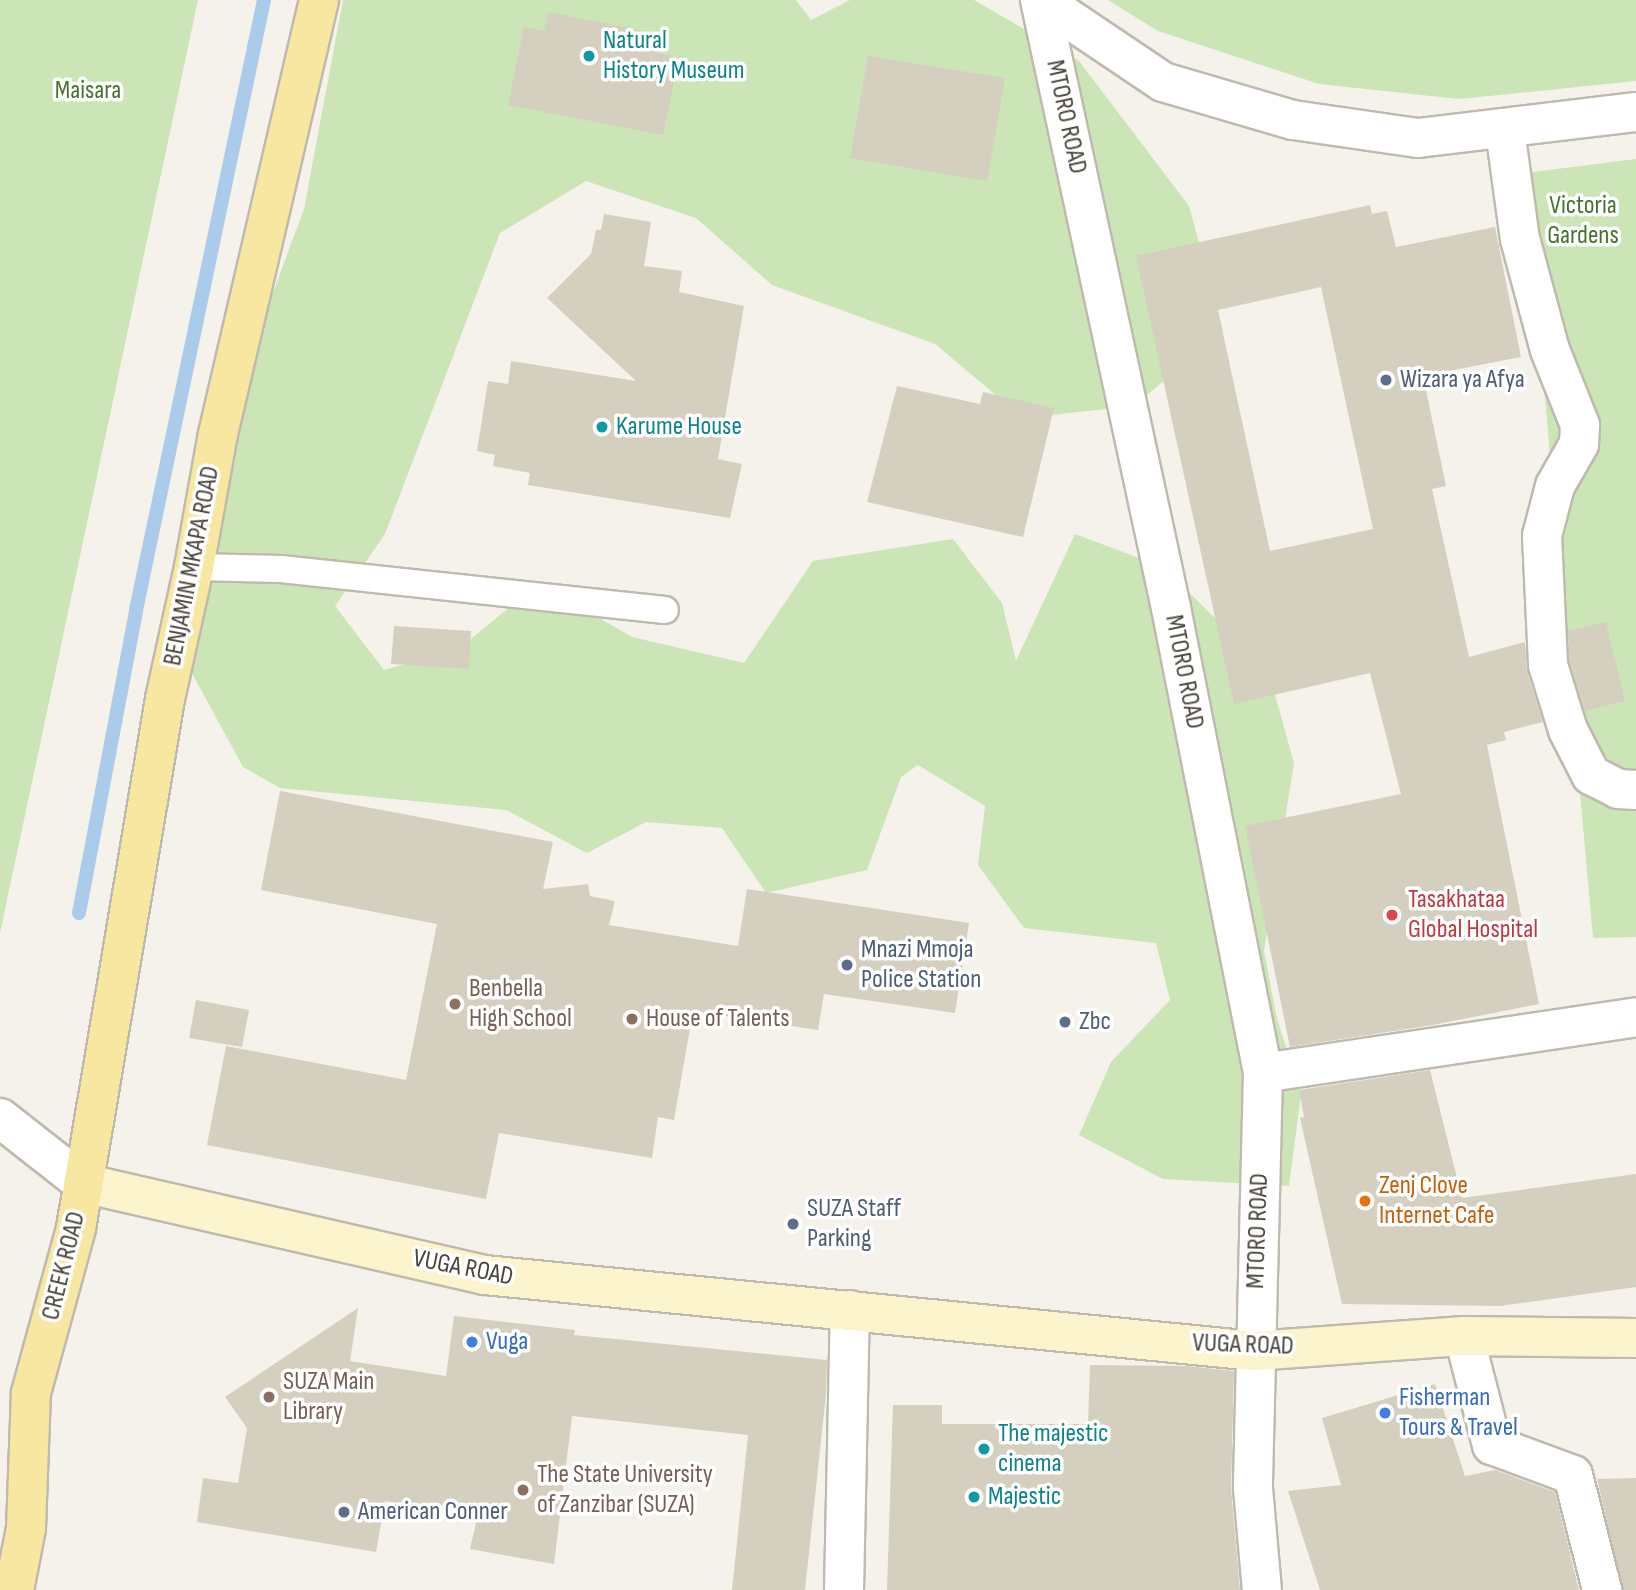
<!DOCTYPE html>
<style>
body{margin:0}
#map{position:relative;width:1636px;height:1590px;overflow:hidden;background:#f4f2ea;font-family:"Sofia Sans Condensed",sans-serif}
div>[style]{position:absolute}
.green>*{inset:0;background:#cbe5b6}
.stream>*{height:14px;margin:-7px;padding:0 7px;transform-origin:7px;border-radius:7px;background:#abcbeb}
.building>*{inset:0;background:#d5cfc0}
.roads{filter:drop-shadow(2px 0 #bfbaad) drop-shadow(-2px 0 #bfbaad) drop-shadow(0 2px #bfbaad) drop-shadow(0 -2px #bfbaad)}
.service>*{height:26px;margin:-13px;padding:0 13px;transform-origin:13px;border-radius:13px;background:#fff}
.pedestrian>*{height:38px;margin:-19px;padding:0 19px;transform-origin:19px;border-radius:19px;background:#fff}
.minor>*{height:38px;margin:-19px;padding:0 19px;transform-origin:19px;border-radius:19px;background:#fff}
.tertiary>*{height:38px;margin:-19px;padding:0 19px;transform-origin:19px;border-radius:19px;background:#fff}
.secondary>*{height:38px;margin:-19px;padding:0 19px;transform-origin:19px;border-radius:19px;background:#fbf4cd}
.primary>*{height:38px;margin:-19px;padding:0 19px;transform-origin:19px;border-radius:19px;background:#f7e7a0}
.dots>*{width:19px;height:19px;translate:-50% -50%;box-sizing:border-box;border:4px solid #fff;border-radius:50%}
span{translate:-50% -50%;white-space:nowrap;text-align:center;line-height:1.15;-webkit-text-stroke:7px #fff;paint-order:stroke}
.culture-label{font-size:26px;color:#0d838f}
.left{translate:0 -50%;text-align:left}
.park-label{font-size:26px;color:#437530}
.street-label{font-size:26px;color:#474339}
.service-label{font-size:26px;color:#4e5e75}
.health-label{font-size:26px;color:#be3a42}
.education-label{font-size:26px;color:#785e54}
.food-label{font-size:26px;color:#c56008}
.shop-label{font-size:26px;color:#366cbe}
</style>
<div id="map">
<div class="green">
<div style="clip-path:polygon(0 0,198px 0,0 933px)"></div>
<div style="clip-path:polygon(343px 0,796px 0,811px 20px,850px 0,974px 0,1079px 61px,1189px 206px,1223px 331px,1134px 406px,1023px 418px,935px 344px,772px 285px,696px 218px,586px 181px,500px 233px,385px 534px,335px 606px,384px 670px,460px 648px,539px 583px,632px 637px,744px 663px,813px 561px,953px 539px,1002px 603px,1016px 661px,1075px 534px,1163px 567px,1216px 619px,1275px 695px,1294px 763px,1264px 951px,1277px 1019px,1301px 1094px,1289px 1186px,1163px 1179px,1079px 1135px,1111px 1062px,1170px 1000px,1156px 943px,1024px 928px,978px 865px,985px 806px,918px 765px,901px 777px,867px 870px,766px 893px,722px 828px,646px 822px,587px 853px,506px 810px,280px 788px,243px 767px,181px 653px,258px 333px,304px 209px)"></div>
<div style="clip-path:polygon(1108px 0,1636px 0,1636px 81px,1459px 99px,1319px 84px,1158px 31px)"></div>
<div style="clip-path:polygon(1636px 159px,1636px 937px,1593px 938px,1525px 173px)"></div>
</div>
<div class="stream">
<div style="left:79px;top:913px;width:308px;rotate:-79.3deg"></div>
<div style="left:136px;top:610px;width:623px;rotate:-78.15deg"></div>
</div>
<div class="building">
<div style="clip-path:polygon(548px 12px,663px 35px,658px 53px,679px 58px,663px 135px,508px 105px,524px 27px,544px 31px)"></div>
<div style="clip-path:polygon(868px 56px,1005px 78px,987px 181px,850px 158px)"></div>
<div style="clip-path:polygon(evenodd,1370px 205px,1372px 214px,1387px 211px,1396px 247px,1495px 227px,1521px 357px,1423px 376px,1446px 486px,1432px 489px,1469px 657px,1525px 642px,1527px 671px,1543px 722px,1504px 732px,1506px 740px,1487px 745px,1539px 1004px,1433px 1025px,1290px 1047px,1245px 826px,1401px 794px,1370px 673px,1234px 704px,1136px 256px,1370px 205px,1321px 287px,1373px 529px,1270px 551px,1218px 310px,1321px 287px)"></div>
<div style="clip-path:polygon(604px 214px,651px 222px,644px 266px,682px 271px,679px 292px,744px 306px,718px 459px,742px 464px,730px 518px,528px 485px,530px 473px,493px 466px,495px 455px,477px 451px,488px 381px,508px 384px,511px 361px,636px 381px,547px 298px,591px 254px,596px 230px,601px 230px)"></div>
<div style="clip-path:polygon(897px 386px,980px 404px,983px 392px,1054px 408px,1023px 537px,867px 502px)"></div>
<div style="clip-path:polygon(1606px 622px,1625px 701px,1585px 711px,1570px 661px,1568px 631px)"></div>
<div style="clip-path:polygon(394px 626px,471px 631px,469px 669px,391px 664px)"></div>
<div style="clip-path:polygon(280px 791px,553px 842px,543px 889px,588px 884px,590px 896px,615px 901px,609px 925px,738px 946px,747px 889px,969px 923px,955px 1013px,824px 994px,818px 1030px,693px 1011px,674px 1120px,658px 1117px,652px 1158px,499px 1133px,486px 1199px,207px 1145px,226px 1046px,406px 1080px,437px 924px,261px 890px)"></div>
<div style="clip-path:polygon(196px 1000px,249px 1010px,242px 1047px,189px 1038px)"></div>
<div style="clip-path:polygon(1430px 1070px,1462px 1198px,1636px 1174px,1636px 1287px,1500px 1306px,1342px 1304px,1300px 1118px,1304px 1117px,1299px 1090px)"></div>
<div style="clip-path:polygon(358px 1308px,350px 1361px,446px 1376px,454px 1316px,575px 1330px,574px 1335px,827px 1360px,826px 1394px,805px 1590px,732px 1590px,748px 1435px,572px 1416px,554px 1564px,470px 1549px,478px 1514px,385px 1501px,376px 1552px,197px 1522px,203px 1478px,238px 1483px,247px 1428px,225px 1397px)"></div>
<div style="clip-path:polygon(1090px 1365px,1187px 1366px,1234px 1371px,1231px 1488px,1240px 1590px,887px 1590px,893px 1405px,942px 1405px,942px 1424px,1088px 1424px)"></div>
<div style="clip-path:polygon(1435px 1384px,1465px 1476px,1495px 1470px,1555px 1492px,1579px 1590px,1320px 1590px,1288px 1491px,1341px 1485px,1322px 1418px)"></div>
<div style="clip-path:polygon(1636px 1478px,1636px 1590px,1623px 1590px,1597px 1479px)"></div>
</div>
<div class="roads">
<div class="service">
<div style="left:194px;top:567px;width:87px;rotate:1.3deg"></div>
<div style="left:281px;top:569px;width:386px;rotate:6.1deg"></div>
</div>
<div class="pedestrian">
<div style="left:1464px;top:1336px;width:113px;rotate:75.6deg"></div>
<div style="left:1492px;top:1445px;width:86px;rotate:20.3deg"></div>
<div style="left:1573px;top:1475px;width:119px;rotate:75.8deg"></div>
</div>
<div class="minor">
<div style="left:1040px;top:0;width:622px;rotate:77.84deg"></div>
<div style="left:1171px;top:608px;width:474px;rotate:78.8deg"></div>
<div style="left:1263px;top:1073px;width:415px;rotate:91.4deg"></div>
<div style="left:1253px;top:1488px;width:102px;rotate:85deg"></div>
<div style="left:1041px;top:0;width:147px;rotate:33.9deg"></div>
<div style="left:1163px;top:82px;width:135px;rotate:16.3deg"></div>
<div style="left:1293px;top:120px;width:126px;rotate:8.2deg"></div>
<div style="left:1418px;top:138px;width:220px;rotate:-6.8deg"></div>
<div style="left:1505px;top:130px;width:110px;rotate:82.2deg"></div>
<div style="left:1520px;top:239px;width:115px;rotate:74.9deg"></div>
<div style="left:1550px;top:350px;width:81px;rotate:68.2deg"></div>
<div style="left:1580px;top:425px;width:19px;rotate:93deg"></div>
<div style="left:1579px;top:444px;width:48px;rotate:119.7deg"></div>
<div style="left:1555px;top:486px;width:52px;rotate:104.6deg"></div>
<div style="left:1542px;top:536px;width:129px;rotate:87.3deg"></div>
<div style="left:1548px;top:665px;width:68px;rotate:72.9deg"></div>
<div style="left:1568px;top:730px;width:51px;rotate:62.9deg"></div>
<div style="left:1591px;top:775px;width:30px;rotate:27deg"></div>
<div style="left:1618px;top:789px;width:18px;rotate:3deg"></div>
<div style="left:1263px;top:1073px;width:377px;rotate:-8.5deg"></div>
<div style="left:844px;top:1590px;width:280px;rotate:-88.8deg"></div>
</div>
<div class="tertiary">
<div style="left:0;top:1118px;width:105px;rotate:38.1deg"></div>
</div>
<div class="secondary">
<div style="left:83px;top:1183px;width:412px;rotate:12.9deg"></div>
<div style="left:485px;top:1275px;width:773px;rotate:5.64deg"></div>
<div style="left:1254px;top:1351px;width:211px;rotate:-4.1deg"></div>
<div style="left:1464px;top:1336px;width:172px;rotate:0.7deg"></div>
</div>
<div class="primary">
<div style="left:14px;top:1590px;width:63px;rotate:-79deg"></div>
<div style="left:26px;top:1528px;width:135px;rotate:-87.9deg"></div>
<div style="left:31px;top:1393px;width:171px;rotate:-74.7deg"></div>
<div style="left:76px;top:1228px;width:536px;rotate:-80.45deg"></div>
<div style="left:165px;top:699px;width:135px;rotate:-77.6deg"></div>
<div style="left:194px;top:567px;width:135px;rotate:-79.8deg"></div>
<div style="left:218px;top:434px;width:446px;rotate:-76.9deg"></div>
</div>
</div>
<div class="dots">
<div style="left:589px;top:56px;background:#0f9aa8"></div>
<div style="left:1386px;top:380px;background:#5c6f8a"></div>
<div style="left:602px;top:427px;background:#0f9aa8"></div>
<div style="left:1392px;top:915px;background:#e0444e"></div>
<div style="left:847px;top:965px;background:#5c6f8a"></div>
<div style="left:455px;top:1004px;background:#8d6e63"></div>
<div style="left:632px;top:1019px;background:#8d6e63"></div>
<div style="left:1065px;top:1022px;background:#5c6f8a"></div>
<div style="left:1365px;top:1201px;background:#e8710a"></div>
<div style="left:793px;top:1224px;background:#5c6f8a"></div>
<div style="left:472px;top:1342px;background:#3f7fe0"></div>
<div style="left:269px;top:1397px;background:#8d6e63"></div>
<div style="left:1385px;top:1413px;background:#3f7fe0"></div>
<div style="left:984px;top:1449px;background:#0f9aa8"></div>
<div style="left:523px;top:1490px;background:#8d6e63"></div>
<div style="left:974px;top:1497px;background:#0f9aa8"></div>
<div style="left:344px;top:1512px;background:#5c6f8a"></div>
</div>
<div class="culture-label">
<span class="left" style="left:603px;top:56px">Natural<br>History Museum</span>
<span class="left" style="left:616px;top:427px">Karume House</span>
<span class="left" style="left:998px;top:1449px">The majestic<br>cinema</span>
<span class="left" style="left:988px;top:1497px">Majestic</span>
</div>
<div class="park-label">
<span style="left:88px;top:91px">Maisara</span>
<span style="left:1583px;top:221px">Victoria<br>Gardens</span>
</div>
<div class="street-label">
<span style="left:1066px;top:117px;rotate:78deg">MTORO ROAD</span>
<span style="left:192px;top:566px;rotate:-79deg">BENJAMIN MKAPA ROAD</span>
<span style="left:1184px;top:672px;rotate:79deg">MTORO ROAD</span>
<span style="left:1258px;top:1231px;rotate:-88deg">MTORO ROAD</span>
<span style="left:64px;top:1266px;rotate:-76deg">CREEK ROAD</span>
<span style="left:463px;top:1268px;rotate:11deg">VUGA ROAD</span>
<span style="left:1243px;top:1345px;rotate:2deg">VUGA ROAD</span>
</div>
<div class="service-label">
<span class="left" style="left:1400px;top:380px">Wizara ya Afya</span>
<span class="left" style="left:861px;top:965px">Mnazi Mmoja<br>Police Station</span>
<span class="left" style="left:1079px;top:1022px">Zbc</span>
<span class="left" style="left:807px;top:1224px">SUZA Staff<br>Parking</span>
<span class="left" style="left:358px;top:1512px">American Conner</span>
</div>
<div class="health-label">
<span class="left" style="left:1408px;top:915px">Tasakhataa<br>Global Hospital</span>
</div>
<div class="education-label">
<span class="left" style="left:469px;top:1004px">Benbella<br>High School</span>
<span class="left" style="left:646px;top:1019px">House of Talents</span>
<span class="left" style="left:283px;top:1397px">SUZA Main<br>Library</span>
<span class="left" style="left:537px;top:1490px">The State University<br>of Zanzibar (SUZA)</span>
</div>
<div class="food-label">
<span class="left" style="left:1379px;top:1201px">Zenj Clove<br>Internet Cafe</span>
</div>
<div class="shop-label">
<span class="left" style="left:486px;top:1342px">Vuga</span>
<span class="left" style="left:1399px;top:1413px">Fisherman<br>Tours &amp; Travel</span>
</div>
</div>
